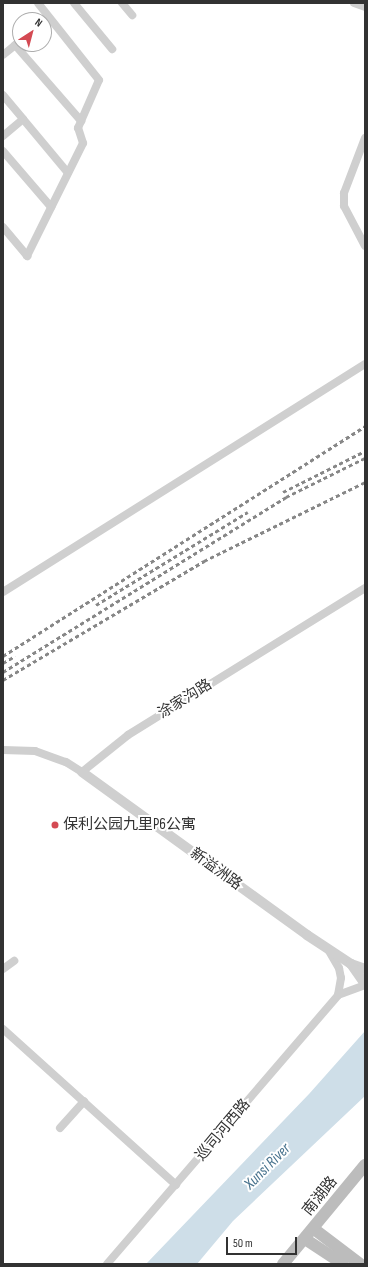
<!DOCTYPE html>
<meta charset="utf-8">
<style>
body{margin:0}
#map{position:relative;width:368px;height:1267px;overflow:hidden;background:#fff;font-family:"Sofia Sans Condensed","Noto Sans SC",sans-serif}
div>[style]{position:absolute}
.water>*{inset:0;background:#cedee8}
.minor>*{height:8px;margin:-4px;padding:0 4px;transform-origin:4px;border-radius:4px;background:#cfcfcf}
.tertiary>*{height:10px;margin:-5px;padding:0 5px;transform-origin:5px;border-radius:5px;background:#cfcfcf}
.secondary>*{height:12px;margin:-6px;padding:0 6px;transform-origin:6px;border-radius:6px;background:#bcbcbc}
.rail>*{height:3px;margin-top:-1.5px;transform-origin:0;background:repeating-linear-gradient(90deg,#878787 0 4px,transparent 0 7px)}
.dots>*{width:11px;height:11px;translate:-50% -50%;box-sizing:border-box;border:2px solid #fff;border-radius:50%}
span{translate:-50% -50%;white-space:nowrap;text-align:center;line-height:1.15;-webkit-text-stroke:4px #fff;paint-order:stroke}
.street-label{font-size:15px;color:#323232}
.poi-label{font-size:15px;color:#323232}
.left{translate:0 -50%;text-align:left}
.water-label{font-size:16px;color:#47728d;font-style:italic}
.frame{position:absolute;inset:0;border:4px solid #323232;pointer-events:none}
.north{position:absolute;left:12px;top:12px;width:40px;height:40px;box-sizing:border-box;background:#fff;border:1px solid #adadad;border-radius:50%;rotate:36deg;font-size:11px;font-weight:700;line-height:16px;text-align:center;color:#323232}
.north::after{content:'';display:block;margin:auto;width:14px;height:18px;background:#d44a53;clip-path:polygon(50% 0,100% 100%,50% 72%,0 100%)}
.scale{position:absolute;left:226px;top:1237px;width:71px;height:18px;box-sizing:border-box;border:2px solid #323232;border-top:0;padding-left:5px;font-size:12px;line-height:14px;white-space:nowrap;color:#323232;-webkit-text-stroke:3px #fff;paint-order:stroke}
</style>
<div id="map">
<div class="water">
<div style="clip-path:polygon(365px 1031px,365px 1096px,233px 1221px,197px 1264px,146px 1264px,309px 1094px)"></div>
</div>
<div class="minor">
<div style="left:74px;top:3px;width:60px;rotate:50.4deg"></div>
<div style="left:122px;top:3px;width:16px;rotate:50deg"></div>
<div style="left:354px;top:3px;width:12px;rotate:20deg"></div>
<div style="left:15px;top:45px;width:101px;rotate:49deg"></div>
<div style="left:3px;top:55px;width:22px;rotate:-39deg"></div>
<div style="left:3px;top:95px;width:31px;rotate:50deg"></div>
<div style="left:3px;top:136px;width:26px;rotate:-40deg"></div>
<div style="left:23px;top:119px;width:70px;rotate:50.2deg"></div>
<div style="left:365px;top:138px;width:59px;rotate:110.9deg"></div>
<div style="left:344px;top:193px;width:13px;rotate:90deg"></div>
<div style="left:344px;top:206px;width:45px;rotate:62.3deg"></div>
<div style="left:3px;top:151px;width:74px;rotate:49.4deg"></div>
<div style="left:3px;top:227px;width:38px;rotate:50deg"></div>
<div style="left:27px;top:256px;width:126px;rotate:-63.6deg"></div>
<div style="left:83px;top:143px;width:16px;rotate:-108deg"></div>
<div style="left:78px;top:128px;width:52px;rotate:-66.4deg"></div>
<div style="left:99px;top:80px;width:98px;rotate:-128.4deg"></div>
<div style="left:3px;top:592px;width:428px;rotate:-32.2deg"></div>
<div style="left:3px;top:750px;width:32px;rotate:2deg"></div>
<div style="left:35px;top:751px;width:33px;rotate:20deg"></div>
<div style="left:66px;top:762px;width:19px;rotate:32deg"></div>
<div style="left:82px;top:772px;width:59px;rotate:-38.8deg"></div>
<div style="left:128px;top:735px;width:279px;rotate:-31.8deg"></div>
<div style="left:329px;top:951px;width:20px;rotate:60deg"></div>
<div style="left:339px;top:968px;width:10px;rotate:79deg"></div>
<div style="left:341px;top:978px;width:17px;rotate:100deg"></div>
<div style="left:3px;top:969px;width:14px;rotate:-36deg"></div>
<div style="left:3px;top:1029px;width:233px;rotate:42deg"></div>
<div style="left:60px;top:1128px;width:36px;rotate:-48deg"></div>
<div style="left:107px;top:1264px;width:355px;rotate:-49.3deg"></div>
<div style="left:338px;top:995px;width:29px;rotate:-20deg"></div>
</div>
<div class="tertiary">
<div style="left:82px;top:772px;width:278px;rotate:35.9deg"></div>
<div style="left:307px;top:935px;width:53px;rotate:33.4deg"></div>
<div style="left:365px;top:969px;width:15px;rotate:-160deg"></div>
<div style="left:351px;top:964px;width:24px;rotate:55deg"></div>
</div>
<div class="secondary">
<div style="left:314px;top:1229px;width:58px;rotate:37.3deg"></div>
<div style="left:305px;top:1239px;width:45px;rotate:33.3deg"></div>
<div style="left:283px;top:1264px;width:129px;rotate:-50.4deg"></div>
</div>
<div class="rail">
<div style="left:283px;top:492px;width:92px;rotate:-26.6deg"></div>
<div style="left:96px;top:605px;width:178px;rotate:-31.5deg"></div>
<div style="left:3px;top:656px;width:429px;rotate:-32.4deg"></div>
<div style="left:3px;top:663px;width:14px;rotate:-30deg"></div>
<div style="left:3px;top:672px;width:333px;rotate:-31.7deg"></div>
<div style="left:286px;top:497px;width:88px;rotate:-26.3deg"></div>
<div style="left:3px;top:680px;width:234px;rotate:-30.6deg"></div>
<div style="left:204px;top:561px;width:179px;rotate:-26.1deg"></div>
</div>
<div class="dots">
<div style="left:55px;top:825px;background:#d44a53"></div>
</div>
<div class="street-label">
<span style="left:185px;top:699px;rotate:-32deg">涂家沟路</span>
<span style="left:216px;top:869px;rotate:36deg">新溢洲路</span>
<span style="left:223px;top:1130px;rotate:-50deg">巡司河西路</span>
<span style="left:320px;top:1196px;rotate:-51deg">南湖路</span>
</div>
<div class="poi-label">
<span class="left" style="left:63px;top:825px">保利公园九里P6公寓</span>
</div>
<div class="water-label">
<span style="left:268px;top:1167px;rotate:-45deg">Xunsi River</span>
</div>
<div class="frame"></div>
<div class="north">N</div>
<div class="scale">50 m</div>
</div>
